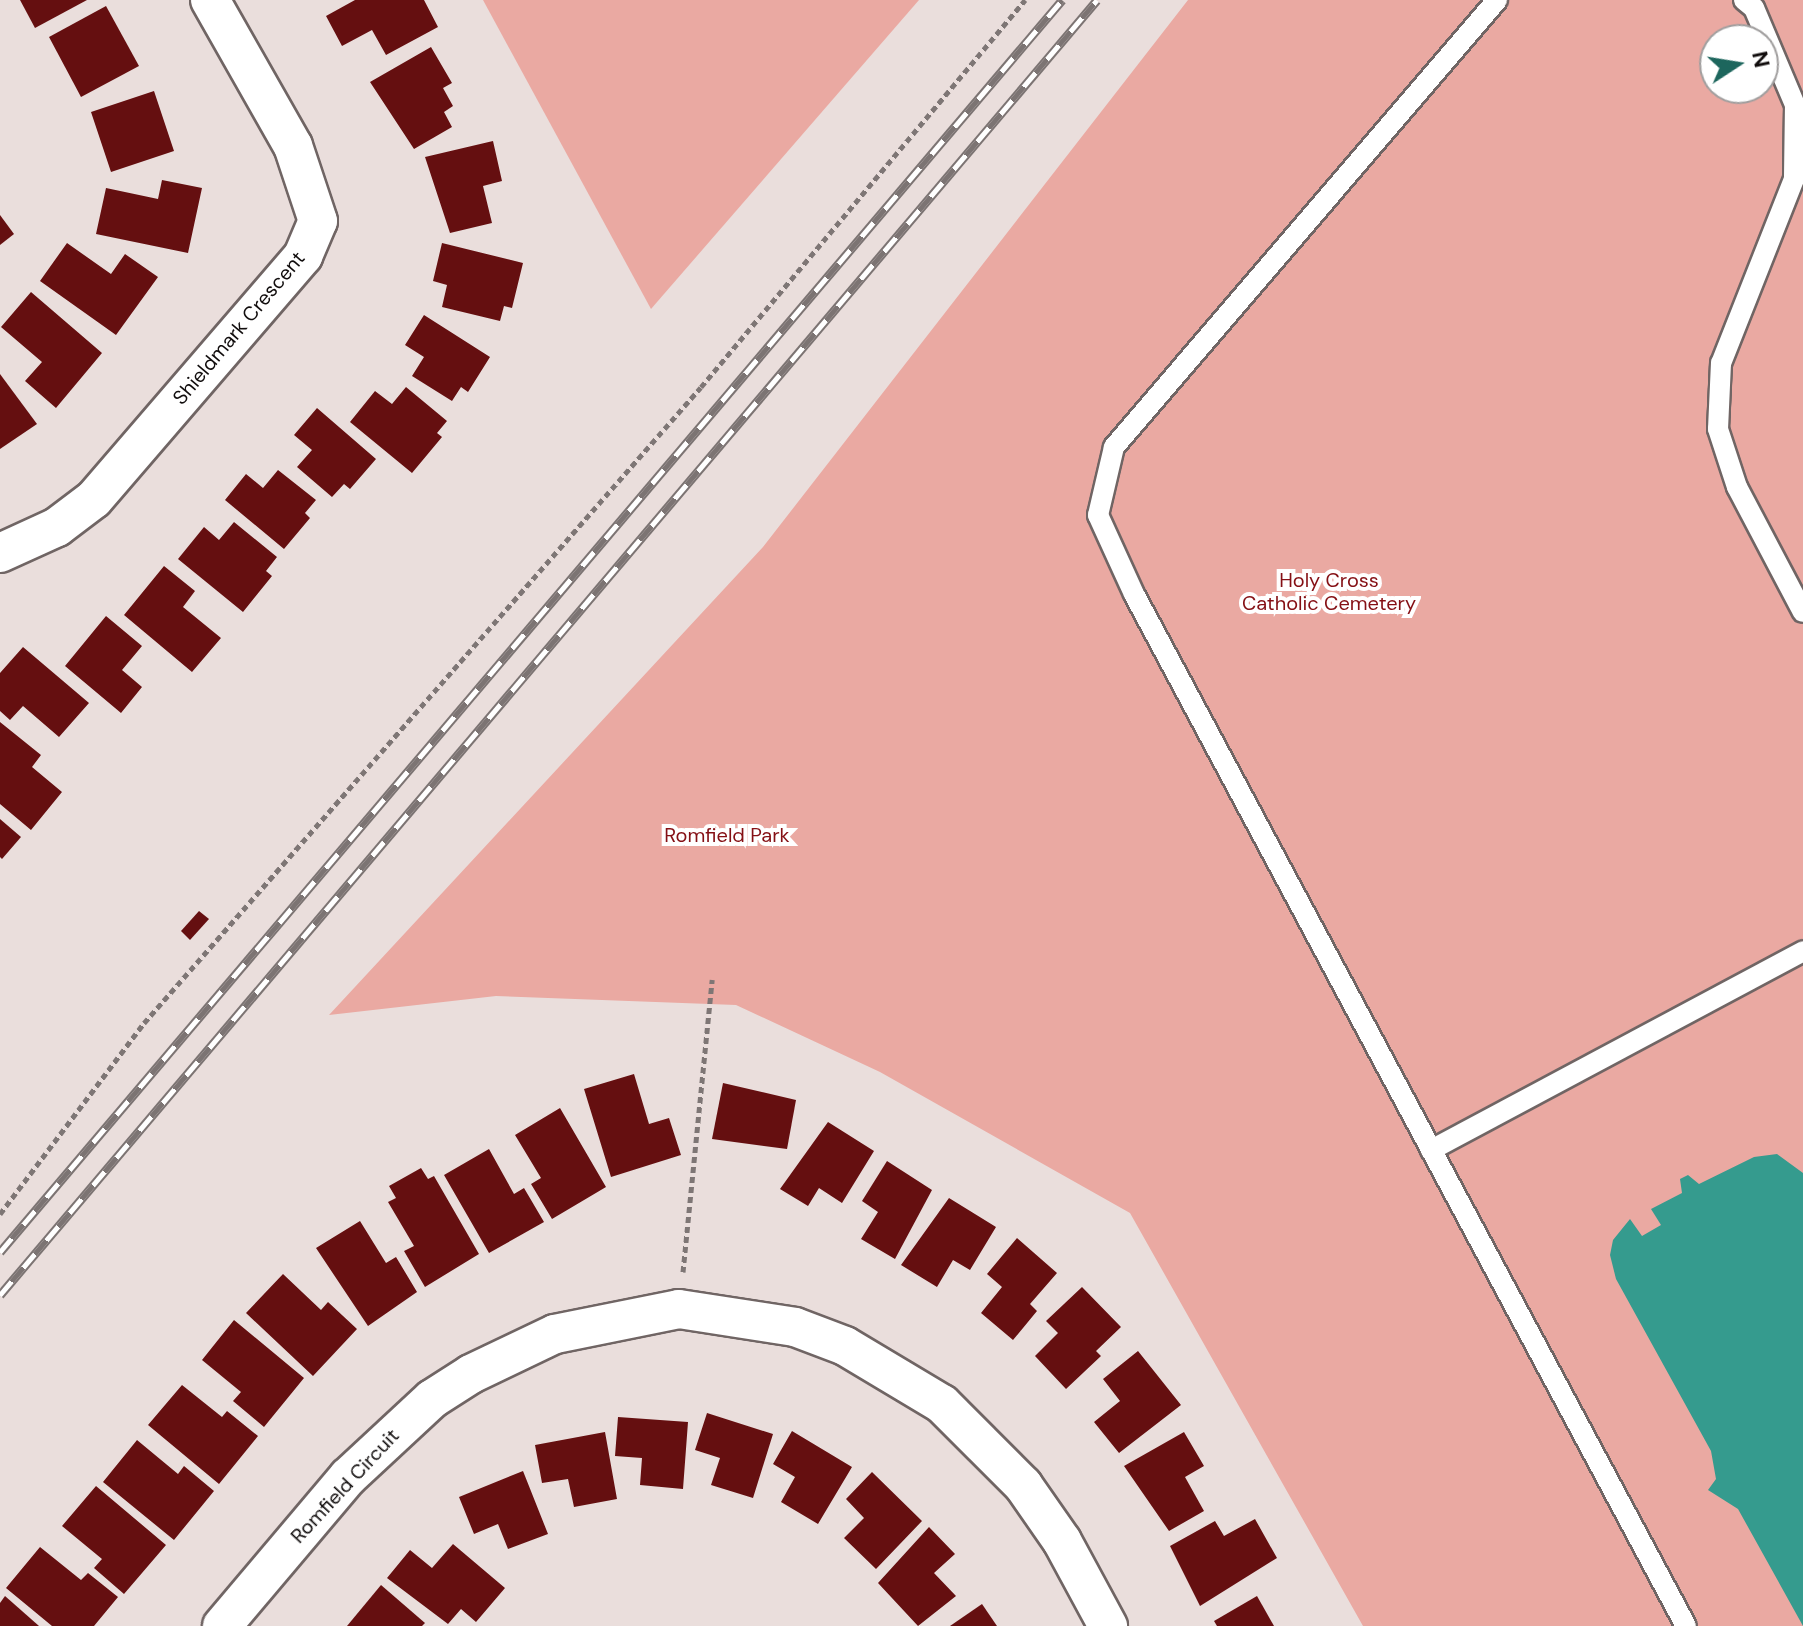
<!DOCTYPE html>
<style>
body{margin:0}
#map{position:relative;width:1803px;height:1626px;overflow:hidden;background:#eadedc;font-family:"DM Sans",sans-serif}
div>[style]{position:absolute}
.green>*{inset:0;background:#eaa9a2}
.water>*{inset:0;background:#359b8e}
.building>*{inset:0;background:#650f10}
.path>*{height:5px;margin-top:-2.5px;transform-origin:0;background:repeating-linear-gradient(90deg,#7e7675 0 6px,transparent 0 10px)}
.roads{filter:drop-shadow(2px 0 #706564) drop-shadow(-2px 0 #706564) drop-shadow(0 2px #706564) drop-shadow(0 -2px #706564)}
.service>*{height:20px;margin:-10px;padding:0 10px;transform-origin:10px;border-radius:10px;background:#fff}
.minor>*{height:38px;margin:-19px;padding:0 19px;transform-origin:19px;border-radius:19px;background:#fff}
.rail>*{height:9px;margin-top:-4.5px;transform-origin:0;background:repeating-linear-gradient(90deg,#fff 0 18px,#7c7473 0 36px);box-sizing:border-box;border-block:2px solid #7c7473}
span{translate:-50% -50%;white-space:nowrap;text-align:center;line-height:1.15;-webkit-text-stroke:8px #fff;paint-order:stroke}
.street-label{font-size:20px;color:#110d0d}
.park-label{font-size:20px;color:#851015}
.north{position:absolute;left:1699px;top:24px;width:80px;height:80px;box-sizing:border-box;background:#fff;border:2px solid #a09e9e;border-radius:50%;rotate:78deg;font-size:22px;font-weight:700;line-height:32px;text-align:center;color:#110d0d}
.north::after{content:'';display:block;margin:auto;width:28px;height:36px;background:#1d665d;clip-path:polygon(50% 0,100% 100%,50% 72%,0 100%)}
</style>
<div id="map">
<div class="green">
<div style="clip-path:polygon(483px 0,919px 0,651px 309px)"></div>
<div style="clip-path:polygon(evenodd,1188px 0,1803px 0,1803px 1626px,1363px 1626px,1130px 1213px,880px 1072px,736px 1005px,496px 996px,329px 1015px,763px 547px,1188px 0,1715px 40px,1763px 40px,1763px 88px,1715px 88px,1715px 40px)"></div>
</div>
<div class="water">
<div style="clip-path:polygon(1777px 1154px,1803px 1173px,1803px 1626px,1738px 1509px,1708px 1490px,1716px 1479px,1711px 1451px,1616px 1279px,1610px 1255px,1613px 1240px,1630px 1219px,1642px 1236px,1661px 1225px,1651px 1209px,1682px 1193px,1680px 1179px,1688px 1175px,1699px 1184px,1754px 1157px)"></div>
</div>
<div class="building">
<div style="clip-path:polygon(20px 0,87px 0,35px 28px)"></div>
<div style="clip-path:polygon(355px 0,424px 0,438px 27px,386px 55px,372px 30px,342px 46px,326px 16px)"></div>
<div style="clip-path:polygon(106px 6px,139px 66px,81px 97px,49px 37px)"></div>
<div style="clip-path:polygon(431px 47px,452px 83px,443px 88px,453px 106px,444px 112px,452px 127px,414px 149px,370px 82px)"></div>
<div style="clip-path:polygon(154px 91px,174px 151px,111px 172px,91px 112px)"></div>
<div style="clip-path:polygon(493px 141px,502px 181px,483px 186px,492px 223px,450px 233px,425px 157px)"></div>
<div style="clip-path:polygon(162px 180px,202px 188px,188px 253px,96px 234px,106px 188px,158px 199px)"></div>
<div style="clip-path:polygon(0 215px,14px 234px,0 245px)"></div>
<div style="clip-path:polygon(67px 243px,111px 274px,125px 254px,158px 277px,116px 335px,40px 281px)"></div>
<div style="clip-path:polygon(442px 243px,523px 263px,512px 308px,504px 306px,500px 321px,442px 307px,447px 285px,433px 281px)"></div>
<div style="clip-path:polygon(31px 292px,102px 353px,56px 408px,25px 381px,42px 362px,1px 327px)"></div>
<div style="clip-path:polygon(424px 315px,490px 357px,468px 392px,461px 387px,452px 401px,412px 376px,424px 357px,405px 345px)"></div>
<div style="clip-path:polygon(0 374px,37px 424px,0 449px)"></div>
<div style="clip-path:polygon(406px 387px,447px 421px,437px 433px,442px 437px,412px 473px,350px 422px,375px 391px,392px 404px)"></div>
<div style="clip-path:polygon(317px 408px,376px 459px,350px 489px,344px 484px,332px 497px,297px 467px,312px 450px,294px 435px)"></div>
<div style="clip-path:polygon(278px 470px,316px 500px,305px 513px,310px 518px,284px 549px,225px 500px,246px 474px,263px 488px)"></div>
<div style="clip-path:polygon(234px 522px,277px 557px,266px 571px,272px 576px,243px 612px,178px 559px,204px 527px,219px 540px)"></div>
<div style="clip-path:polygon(164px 566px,195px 591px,183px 607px,221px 638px,192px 672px,124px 615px)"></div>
<div style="clip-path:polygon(106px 616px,142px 646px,122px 670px,142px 687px,121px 713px,65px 666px)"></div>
<div style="clip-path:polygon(23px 647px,89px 703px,59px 737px,23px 706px,10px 720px,0 711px,0 673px)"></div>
<div style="clip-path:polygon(0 722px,41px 755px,32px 767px,62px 792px,31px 830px,0 804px)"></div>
<div style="clip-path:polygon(0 819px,21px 837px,2px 859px,0 857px)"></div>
<div style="clip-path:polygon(199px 911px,209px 919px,190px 940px,181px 931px)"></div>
<div style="clip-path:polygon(634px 1074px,649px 1124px,669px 1118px,681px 1155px,611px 1177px,584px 1089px)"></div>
<div style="clip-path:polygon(723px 1083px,796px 1100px,787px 1149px,712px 1139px)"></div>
<div style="clip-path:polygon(560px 1108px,606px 1187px,552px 1219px,531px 1184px,541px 1178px,515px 1135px)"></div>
<div style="clip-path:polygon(828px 1122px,874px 1151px,842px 1203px,819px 1188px,808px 1206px,780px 1189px)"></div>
<div style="clip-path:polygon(489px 1149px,514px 1194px,524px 1188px,544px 1222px,489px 1253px,444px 1175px)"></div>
<div style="clip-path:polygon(887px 1161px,932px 1190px,895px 1259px,861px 1239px,878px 1212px,862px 1201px)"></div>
<div style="clip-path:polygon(421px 1168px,428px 1179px,434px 1176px,479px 1254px,425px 1287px,404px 1251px,414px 1246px,388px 1202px,396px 1198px,389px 1186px)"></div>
<div style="clip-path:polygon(949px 1198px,996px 1227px,970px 1270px,953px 1260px,937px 1287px,901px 1265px)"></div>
<div style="clip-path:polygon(360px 1221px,386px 1263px,396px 1257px,417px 1292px,368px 1326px,316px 1248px)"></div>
<div style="clip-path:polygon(1017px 1238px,1057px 1273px,1030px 1304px,1037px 1311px,1013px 1340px,981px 1313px,1002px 1287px,987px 1274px)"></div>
<div style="clip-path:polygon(283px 1274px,321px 1310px,328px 1302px,357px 1329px,313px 1376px,246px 1313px)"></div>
<div style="clip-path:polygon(1082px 1287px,1121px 1327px,1096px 1351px,1101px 1356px,1066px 1389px,1035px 1356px,1058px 1333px,1046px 1321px)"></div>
<div style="clip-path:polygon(234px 1320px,304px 1378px,264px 1427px,233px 1401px,241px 1392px,202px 1360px)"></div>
<div style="clip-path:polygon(1138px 1351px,1181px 1405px,1119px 1453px,1094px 1422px,1120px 1401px,1103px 1379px)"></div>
<div style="clip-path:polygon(182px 1385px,222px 1417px,227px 1411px,258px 1436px,219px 1484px,148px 1425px)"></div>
<div style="clip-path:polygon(707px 1413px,773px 1434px,753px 1498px,711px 1485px,720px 1458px,695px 1450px)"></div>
<div style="clip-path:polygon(618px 1417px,688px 1422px,683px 1489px,640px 1485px,642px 1458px,615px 1456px)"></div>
<div style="clip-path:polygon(792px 1431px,852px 1467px,818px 1524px,781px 1502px,795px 1477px,773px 1464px)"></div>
<div style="clip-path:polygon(605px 1432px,617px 1499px,574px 1507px,568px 1479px,542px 1483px,535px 1445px)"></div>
<div style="clip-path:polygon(1184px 1432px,1204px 1466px,1185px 1477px,1204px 1511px,1169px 1531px,1124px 1466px)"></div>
<div style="clip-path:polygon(137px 1440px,178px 1474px,184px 1466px,214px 1491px,174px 1540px,103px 1482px)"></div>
<div style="clip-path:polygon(523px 1471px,548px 1534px,508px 1549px,498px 1524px,474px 1534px,459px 1497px)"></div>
<div style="clip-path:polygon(872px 1472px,922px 1521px,876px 1569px,844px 1538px,864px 1518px,846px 1499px)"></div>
<div style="clip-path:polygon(96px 1486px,166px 1545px,124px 1594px,94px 1568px,102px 1559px,62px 1526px)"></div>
<div style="clip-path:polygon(1255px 1519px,1277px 1558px,1200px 1606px,1170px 1546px,1215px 1521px,1224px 1536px)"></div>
<div style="clip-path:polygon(929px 1527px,955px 1554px,934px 1573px,956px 1596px,918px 1626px,878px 1583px)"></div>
<div style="clip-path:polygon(453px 1544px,505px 1588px,476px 1622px,461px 1609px,448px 1624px,387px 1578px,410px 1550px,432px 1568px)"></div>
<div style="clip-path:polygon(40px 1547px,81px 1580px,88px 1573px,118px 1597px,94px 1626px,52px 1626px,6px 1588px)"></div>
<div style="clip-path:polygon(381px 1585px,425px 1623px,422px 1626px,347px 1626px)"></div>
<div style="clip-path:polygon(5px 1596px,39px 1626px,0 1626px,0 1603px)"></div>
<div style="clip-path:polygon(1257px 1596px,1274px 1626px,1217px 1626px,1214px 1621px)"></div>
<div style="clip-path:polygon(982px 1604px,997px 1626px,950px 1626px)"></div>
</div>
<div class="path">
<div style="left:0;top:1214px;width:239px;rotate:-53deg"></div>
<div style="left:144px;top:1023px;width:845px;rotate:-48.79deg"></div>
<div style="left:701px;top:387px;width:505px;rotate:-50.06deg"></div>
<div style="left:683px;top:1272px;width:294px;rotate:-84.3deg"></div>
</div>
<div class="roads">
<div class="service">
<div style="left:1497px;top:0;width:589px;rotate:130.59deg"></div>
<div style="left:1114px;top:447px;width:70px;rotate:103.2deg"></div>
<div style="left:1098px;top:515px;width:87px;rotate:65.5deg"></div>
<div style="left:1134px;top:594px;width:1170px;rotate:61.86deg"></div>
<div style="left:1744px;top:0;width:13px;rotate:39deg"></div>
<div style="left:1754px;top:8px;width:105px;rotate:67.1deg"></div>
<div style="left:1795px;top:105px;width:74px;rotate:90.8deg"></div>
<div style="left:1794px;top:179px;width:198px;rotate:111.6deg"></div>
<div style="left:1721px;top:363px;width:66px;rotate:92.6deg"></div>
<div style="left:1718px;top:429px;width:61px;rotate:71.9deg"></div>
<div style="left:1737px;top:487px;width:141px;rotate:62.2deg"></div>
<div style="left:1431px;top:1150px;width:422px;rotate:-28.1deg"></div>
</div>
<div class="minor">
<div style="left:0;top:553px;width:63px;rotate:-24.5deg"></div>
<div style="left:57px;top:527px;width:46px;rotate:-37.1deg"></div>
<div style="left:94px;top:499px;width:321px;rotate:-49.3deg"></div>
<div style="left:303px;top:256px;width:38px;rotate:-67deg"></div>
<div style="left:318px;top:221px;width:79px;rotate:-108.4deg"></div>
<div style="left:293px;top:146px;width:168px;rotate:-119.6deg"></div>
<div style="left:222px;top:1626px;width:195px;rotate:-49.8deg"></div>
<div style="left:348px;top:1477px;width:115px;rotate:-42.9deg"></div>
<div style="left:432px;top:1399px;width:46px;rotate:-32.7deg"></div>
<div style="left:471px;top:1374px;width:93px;rotate:-25.5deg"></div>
<div style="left:555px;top:1334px;width:126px;rotate:-11.4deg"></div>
<div style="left:679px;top:1309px;width:117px;rotate:8.8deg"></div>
<div style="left:795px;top:1327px;width:53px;rotate:20.8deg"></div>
<div style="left:845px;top:1346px;width:113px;rotate:30.9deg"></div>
<div style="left:942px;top:1404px;width:115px;rotate:45deg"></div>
<div style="left:1023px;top:1485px;width:68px;rotate:55.1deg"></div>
<div style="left:1062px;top:1541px;width:97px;rotate:61.6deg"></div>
</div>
</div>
<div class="rail">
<div style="left:0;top:1252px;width:1642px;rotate:-49.69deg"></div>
<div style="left:0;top:1295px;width:1697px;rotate:-49.73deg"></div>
</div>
<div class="street-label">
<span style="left:239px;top:328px;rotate:-50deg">Shieldmark Crescent</span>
<span style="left:345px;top:1486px;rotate:-47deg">Romfield Circuit</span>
</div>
<div class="park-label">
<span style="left:1329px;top:592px">Holy Cross<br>Catholic Cemetery</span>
<span style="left:727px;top:835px">Romfield Park</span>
</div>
<div class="north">N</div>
</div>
